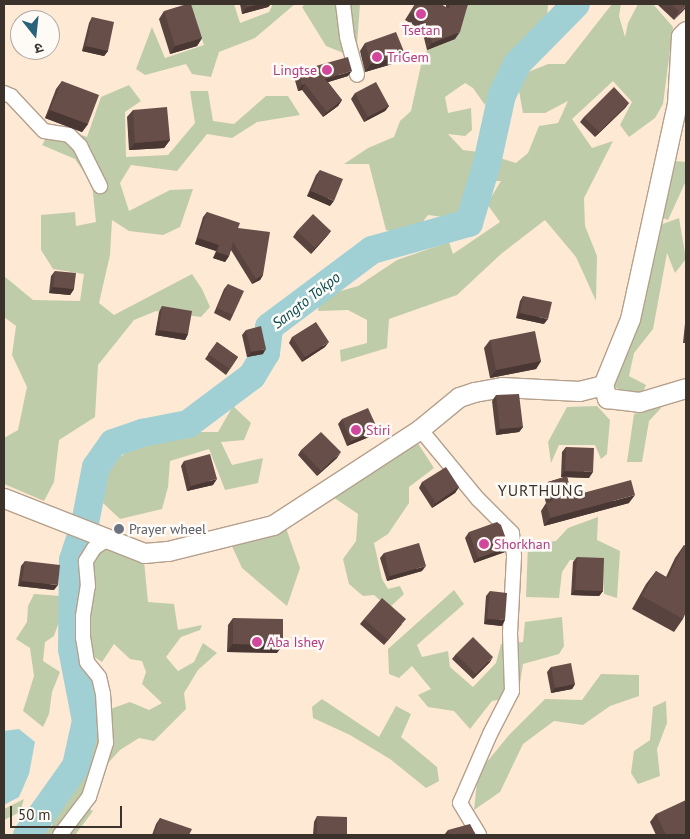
<!DOCTYPE html>
<meta charset="utf-8">
<style>
body{margin:0}
#map{position:relative;width:690px;height:839px;overflow:hidden;background:#fee9d4;font-family:"PT Sans","Noto Sans Devanagari",sans-serif}
div>[style]{position:absolute}
.green>*{inset:0;background:#bfccaa}
.water>*{inset:0;background:#a1d0d4}
.river>*{height:28px;margin:-14px;padding:0 14px;transform-origin:14px;border-radius:14px;background:#a1d0d4}
.roads{filter:drop-shadow(1px 0 #b4a08c) drop-shadow(-1px 0 #b4a08c) drop-shadow(0 1px #b4a08c) drop-shadow(0 -1px #b4a08c)}
.street>*{height:14px;margin:-7px;padding:0 7px;transform-origin:7px;border-radius:7px;background:#fff}
.secondary>*{height:19px;margin:-9.5px;padding:0 9.5px;transform-origin:9.5px;border-radius:9.5px;background:#fff}
.wall>*{inset:0;background:#59433f}
.shaded-wall>*{inset:0;background:#493733}
.building>*{inset:0;background:#684e49}
.dots>*{width:14px;height:14px;translate:-50% -50%;box-sizing:border-box;border:2px solid #fefaf5;border-radius:50%}
span{translate:-50% -50%;white-space:nowrap;text-align:center;line-height:1.15;-webkit-text-stroke:5px #fefaf5;paint-order:stroke}
.hotel-label{font-size:14px;color:#b23c85}
.left{translate:0 -50%;text-align:left}
.right{translate:-100% -50%;text-align:right}
.worship-label{font-size:14px;color:#5b616d}
.water-label{font-size:15px;color:#064d52;font-style:italic}
.quarter-label{font-size:16px;color:#3b332b;letter-spacing:1px}
.frame{position:absolute;inset:0;border:5px solid #3b332b;pointer-events:none}
.north{position:absolute;left:10px;top:10px;width:50px;height:50px;box-sizing:border-box;background:#fefaf5;border:1px solid #b0aaa4;border-radius:50%;rotate:164deg;font-size:14px;font-weight:700;line-height:20px;text-align:center;color:#3b332b}
.north::after{content:'';display:block;margin:auto;width:18px;height:22px;background:#27637b;clip-path:polygon(50% 0,100% 100%,50% 72%,0 100%)}
.scale{position:absolute;left:10px;top:806px;width:112px;height:22px;box-sizing:border-box;border:2px solid #3b332b;border-top:0;padding-left:6px;font-size:15px;line-height:18px;white-space:nowrap;color:#3b332b;-webkit-text-stroke:4px #fefaf5;paint-order:stroke}
</style>
<div id="map">
<div class="green">
<div style="clip-path:polygon(189px 4px,234px 4px,240px 23px,269px 12px,273px 4px,295px 4px,255px 38px,219px 52px,211px 77px,192px 74px,186px 64px,145px 75px,136px 69px,152px 27px,165px 58px,204px 45px)"></div>
<div style="clip-path:polygon(305px 4px,360px 4px,356px 58px,326px 46px,302px 7px)"></div>
<div style="clip-path:polygon(465px 4px,548px 4px,547px 19px,520px 53px,498px 72px,485px 105px,473px 88px,465px 83px,445px 97px,448px 113px,471px 108px,472px 130px,465px 136px,448px 134px,463px 150px,479px 152px,471px 198px,459px 219px,428px 215px,412px 236px,386px 230px,369px 164px,344px 164px,368px 148px,394px 137px,400px 121px,411px 111px,421px 65px,427px 50px,455px 39px)"></div>
<div style="clip-path:polygon(612px 4px,621px 4px,619px 16px,625px 37px,628px 23px,638px 4px,653px 4px,673px 27px,663px 104px,655px 118px,629px 137px,620px 125px,632px 102px,613px 81px,572px 119px,592px 148px,613px 141px,584px 198px,585px 226px,597px 256px,596px 301px,576px 257px,545px 220px,501px 254px,457px 295px,389px 319px,387px 348px,341px 362px,340px 350px,367px 343px,367px 320px,348px 310px,318px 311px,320px 297px,358px 286px,397px 260px,449px 242px,453px 254px,500px 222px,487px 204px,501px 181px,492px 181px,500px 158px,516px 163px,528px 153px,539px 126px,558px 123px,568px 101px,545px 113px,523px 113px,519px 91px,526px 73px,548px 64px,565px 64px)"></div>
<div style="clip-path:polygon(129px 85px,141px 101px,125px 112px,126px 157px,168px 155px,195px 123px,190px 91px,208px 91px,213px 121px,234px 124px,266px 96px,288px 96px,300px 115px,257px 122px,232px 138px,207px 134px,177px 171px,131px 165px,120px 183px,129px 211px,170px 190px,193px 189px,180px 227px,163px 235px,129px 231px,112px 220px,110px 255px,99px 303px,114px 315px,192px 274px,202px 289px,210px 307px,201px 317px,156px 311px,134px 320px,98px 365px,95px 417px,59px 440px,54px 482px,44px 501px,4px 484px,4px 438px,18px 430px,27px 387px,12px 355px,16px 326px,4px 317px,4px 276px,33px 300px,80px 301px,84px 274px,53px 269px,41px 250px,41px 215px,75px 212px,76px 226px,96px 222px,92px 184px,75px 159px,42px 145px,54px 125px,87px 137px,101px 97px)"></div>
<div style="clip-path:polygon(675px 161px,686px 162px,686px 184px,685px 183px,668px 220px,658px 216px)"></div>
<div style="clip-path:polygon(679px 218px,686px 259px,675px 273px,667px 253px,653px 329px,634px 353px,629px 376px,646px 385px,643px 392px,622px 391px,613px 386px,637px 330px,660px 225px)"></div>
<div style="clip-path:polygon(233px 406px,251px 423px,244px 440px,221px 442px,232px 465px,263px 458px,258px 483px,225px 490px,209px 449px,170px 461px,168px 487px,162px 509px,120px 519px,103px 503px,107px 464px,142px 444px,171px 432px,218px 432px)"></div>
<div style="clip-path:polygon(597px 406px,610px 420px,607px 454px,601px 459px,595px 445px,559px 445px,551px 463px,548px 442px,567px 407px)"></div>
<div style="clip-path:polygon(662px 407px,649px 421px,642px 462px,627px 462px,634px 414px)"></div>
<div style="clip-path:polygon(417px 442px,434px 468px,409px 487px,409px 503px,388px 534px,374px 543px,382px 579px,388px 589px,400px 586px,404px 594px,389px 608px,374px 595px,363px 596px,349px 584px,343px 559px,356px 541px,358px 514px,333px 497px)"></div>
<div style="clip-path:polygon(598px 517px,597px 540px,620px 551px,617px 598px,604px 594px,603px 562px,570px 560px,562px 572px,559px 598px,526px 597px,528px 544px,556px 541px,568px 528px)"></div>
<div style="clip-path:polygon(286px 528px,300px 568px,287px 606px,242px 568px,231px 544px)"></div>
<div style="clip-path:polygon(104px 546px,144px 561px,148px 602px,174px 604px,178px 630px,202px 625px,200px 630px,181px 637px,166px 657px,178px 671px,194px 662px,203px 643px,217px 653px,198px 670px,184px 693px,186px 709px,154px 741px,139px 738px,120px 750px,98px 774px,83px 805px,93px 811px,75px 835px,42px 835px,52px 826px,53px 813px,80px 778px,93px 743px,96px 714px,130px 702px,149px 710px,162px 703px,142px 684px,146px 672px,142px 661px,130px 659px,114px 644px,102px 662px,93px 656px,88px 633px,87px 548px)"></div>
<div style="clip-path:polygon(454px 590px,464px 604px,417px 645px,422px 657px,448px 651px,450px 667px,473px 687px,496px 663px,501px 644px,523px 642px,525px 622px,562px 617px,564px 646px,559px 654px,523px 664px,518px 696px,492px 701px,470px 729px,454px 711px,428px 707px,418px 695px,431px 689px,412px 666px,399px 678px,389px 674px,388px 649px)"></div>
<div style="clip-path:polygon(34px 594px,61px 596px,61px 616px,54px 636px,45px 642px,43px 661px,60px 672px,52px 692px,49px 714px,43px 727px,23px 711px,34px 676px,30px 648px,16px 639px,27px 622px,28px 606px)"></div>
<div style="clip-path:polygon(601px 674px,639px 675px,639px 696px,610px 706px,583px 725px,554px 721px,523px 744px,500px 792px,474px 810px,478px 773px,509px 735px,545px 699px,582px 700px)"></div>
<div style="clip-path:polygon(322px 699px,379px 737px,396px 706px,411px 714px,401px 737px,437px 767px,439px 781px,426px 788px,390px 759px,350px 735px,313px 718px,312px 707px)"></div>
<div style="clip-path:polygon(666px 701px,667px 723px,657px 749px,660px 776px,638px 784px,631px 773px,634px 751px,650px 740px,653px 707px)"></div>
<div style="clip-path:polygon(24px 799px,20px 812px,4px 820px,4px 809px)"></div>
</div>
<div class="water">
<div style="clip-path:polygon(19px 729px,35px 742px,29px 774px,19px 797px,4px 805px,4px 731px)"></div>
</div>
<div class="river">
<div style="left:27px;top:835px;width:85px;rotate:-54.6deg"></div>
<div style="left:76px;top:766px;width:46px;rotate:-77.5deg"></div>
<div style="left:86px;top:721px;width:73px;rotate:-101deg"></div>
<div style="left:72px;top:649px;width:89px;rotate:-89.4deg"></div>
<div style="left:73px;top:560px;width:39px;rotate:-72deg"></div>
<div style="left:85px;top:523px;width:57px;rotate:-78.9deg"></div>
<div style="left:96px;top:467px;width:29px;rotate:-55deg"></div>
<div style="left:113px;top:443px;width:31px;rotate:-19deg"></div>
<div style="left:142px;top:433px;width:47px;rotate:-11.1deg"></div>
<div style="left:188px;top:424px;width:80px;rotate:-36.9deg"></div>
<div style="left:252px;top:376px;width:27px;rotate:-59deg"></div>
<div style="left:266px;top:353px;width:26px;rotate:-83deg"></div>
<div style="left:269px;top:327px;width:129px;rotate:-36.8deg"></div>
<div style="left:372px;top:250px;width:101px;rotate:-15.6deg"></div>
<div style="left:469px;top:223px;width:63px;rotate:-73.3deg"></div>
<div style="left:487px;top:163px;width:70px;rotate:-77.6deg"></div>
<div style="left:502px;top:95px;width:34px;rotate:-64deg"></div>
<div style="left:517px;top:64px;width:84px;rotate:-45.5deg"></div>
</div>
<div class="roads">
<div class="street">
<div style="left:343px;top:4px;width:33px;rotate:83deg"></div>
<div style="left:347px;top:37px;width:39px;rotate:75deg"></div>
<div style="left:4px;top:93px;width:8px;rotate:23deg"></div>
<div style="left:11px;top:96px;width:48px;rotate:46.7deg"></div>
<div style="left:44px;top:131px;width:25px;rotate:9deg"></div>
<div style="left:69px;top:135px;width:16px;rotate:45deg"></div>
<div style="left:80px;top:146px;width:45px;rotate:63.4deg"></div>
<div style="left:420px;top:429px;width:91px;rotate:50.4deg"></div>
<div style="left:478px;top:499px;width:48px;rotate:45deg"></div>
<div style="left:512px;top:533px;width:24px;rotate:85deg"></div>
<div style="left:514px;top:557px;width:76px;rotate:93deg"></div>
<div style="left:510px;top:633px;width:58px;rotate:88deg"></div>
<div style="left:512px;top:691px;width:48px;rotate:117.1deg"></div>
<div style="left:490px;top:734px;width:75px;rotate:113.5deg"></div>
<div style="left:460px;top:803px;width:37px;rotate:59deg"></div>
<div style="left:60px;top:835px;width:48px;rotate:-52.7deg"></div>
<div style="left:89px;top:797px;width:57px;rotate:-72.5deg"></div>
<div style="left:106px;top:743px;width:49px;rotate:-93.5deg"></div>
<div style="left:103px;top:694px;width:17px;rotate:-103deg"></div>
<div style="left:99px;top:677px;width:19px;rotate:-129deg"></div>
<div style="left:87px;top:662px;width:24px;rotate:-99deg"></div>
<div style="left:83px;top:638px;width:22px;rotate:-90deg"></div>
<div style="left:83px;top:616px;width:30px;rotate:-81deg"></div>
<div style="left:88px;top:586px;width:25px;rotate:-95deg"></div>
<div style="left:86px;top:561px;width:15px;rotate:-58deg"></div>
<div style="left:94px;top:548px;width:17px;rotate:-33deg"></div>
</div>
<div class="secondary">
<div style="left:603px;top:385px;width:71px;rotate:-67.8deg"></div>
<div style="left:630px;top:319px;width:220px;rotate:-77.7deg"></div>
<div style="left:677px;top:104px;width:68px;rotate:-86.6deg"></div>
<div style="left:681px;top:36px;width:7px;rotate:-45deg"></div>
<div style="left:603px;top:385px;width:14px;rotate:73deg"></div>
<div style="left:607px;top:398px;width:32px;rotate:7deg"></div>
<div style="left:639px;top:402px;width:49px;rotate:-16.6deg"></div>
<div style="left:4px;top:498px;width:150px;rotate:21.4deg"></div>
<div style="left:144px;top:553px;width:24px;rotate:-5deg"></div>
<div style="left:168px;top:551px;width:108px;rotate:-13.9deg"></div>
<div style="left:273px;top:525px;width:176px;rotate:-33.1deg"></div>
<div style="left:420px;top:429px;width:50px;rotate:-39.4deg"></div>
<div style="left:459px;top:397px;width:16px;rotate:-18deg"></div>
<div style="left:474px;top:392px;width:28px;rotate:-10deg"></div>
<div style="left:502px;top:387px;width:77px;rotate:3deg"></div>
<div style="left:579px;top:391px;width:25px;rotate:-14deg"></div>
</div>
</div>
<div class="wall">
<div style="clip-path:polygon(240px 4px,271px 4px,268px 7px,242px 14px)"></div>
<div style="clip-path:polygon(415px 4px,446px 7px,446px 4px,468px 4px,455px 39px,427px 50px,422px 30px,405px 20px)"></div>
<div style="clip-path:polygon(659px 4px,686px 4px,674px 20px,658px 5px)"></div>
<div style="clip-path:polygon(164px 11px,202px 38px,197px 46px,170px 54px,159px 19px)"></div>
<div style="clip-path:polygon(92px 17px,108px 51px,104px 56px,82px 51px,89px 23px)"></div>
<div style="clip-path:polygon(365px 43px,405px 54px,399px 62px,365px 72px,360px 51px)"></div>
<div style="clip-path:polygon(298px 71px,348px 76px,328px 82px,342px 100px,338px 106px,323px 117px,302px 90px,298px 91px,294px 77px)"></div>
<div style="clip-path:polygon(62px 81px,88px 124px,82px 132px,45px 118px,56px 89px)"></div>
<div style="clip-path:polygon(355px 93px,389px 106px,385px 111px,364px 122px,351px 99px)"></div>
<div style="clip-path:polygon(629px 103px,625px 108px,595px 137px,580px 122px,584px 117px)"></div>
<div style="clip-path:polygon(133px 110px,170px 140px,164px 148px,129px 150px,127px 117px)"></div>
<div style="clip-path:polygon(320px 170px,330px 206px,307px 196px,316px 175px)"></div>
<div style="clip-path:polygon(207px 212px,238px 228px,263px 275px,260px 280px,252px 284px,231px 250px,229px 256px,225px 262px,213px 258px,216px 251px,195px 244px,203px 217px)"></div>
<div style="clip-path:polygon(297px 231px,331px 231px,327px 236px,311px 254px,293px 237px)"></div>
<div style="clip-path:polygon(55px 271px,74px 289px,70px 295px,49px 293px,51px 276px)"></div>
<div style="clip-path:polygon(228px 284px,233px 315px,230px 321px,214px 313px,224px 289px)"></div>
<div style="clip-path:polygon(523px 296px,544px 324px,516px 318px,520px 301px)"></div>
<div style="clip-path:polygon(162px 306px,188px 334px,185px 340px,155px 335px,159px 312px)"></div>
<div style="clip-path:polygon(686px 314px,686px 343px,683px 343px)"></div>
<div style="clip-path:polygon(246px 330px,263px 354px,247px 357px,242px 335px)"></div>
<div style="clip-path:polygon(292px 337px,325px 347px,302px 362px,289px 343px)"></div>
<div style="clip-path:polygon(490px 340px,541px 361px,536px 369px,490px 378px,484px 348px)"></div>
<div style="clip-path:polygon(217px 342px,238px 357px,226px 375px,205px 359px)"></div>
<div style="clip-path:polygon(496px 395px,523px 427px,519px 432px,496px 435px,492px 401px)"></div>
<div style="clip-path:polygon(342px 419px,374px 435px,347px 446px,338px 424px)"></div>
<div style="clip-path:polygon(566px 447px,589px 478px,567px 477px,572px 496px,629px 503px,544px 526px,541px 511px,546px 503px,542px 489px,548px 482px,565px 477px,561px 477px,562px 452px)"></div>
<div style="clip-path:polygon(301px 450px,337px 458px,317px 476px,298px 455px)"></div>
<div style="clip-path:polygon(184px 461px,213px 485px,187px 491px,181px 466px)"></div>
<div style="clip-path:polygon(422px 482px,459px 487px,455px 493px,432px 508px,419px 488px)"></div>
<div style="clip-path:polygon(469px 532px,509px 547px,505px 552px,474px 563px,465px 538px)"></div>
<div style="clip-path:polygon(684px 545px,683px 619px,674px 632px,632px 609px,646px 584px,656px 571px,666px 577px,675px 558px)"></div>
<div style="clip-path:polygon(384px 553px,422px 571px,387px 581px,380px 558px)"></div>
<div style="clip-path:polygon(577px 557px,603px 591px,599px 596px,571px 595px,573px 562px)"></div>
<div style="clip-path:polygon(25px 561px,54px 590px,18px 586px,21px 566px)"></div>
<div style="clip-path:polygon(490px 591px,502px 626px,484px 624px,486px 596px)"></div>
<div style="clip-path:polygon(233px 618px,277px 653px,227px 652px,228px 625px)"></div>
<div style="clip-path:polygon(364px 619px,402px 624px,384px 645px,360px 624px)"></div>
<div style="clip-path:polygon(456px 654px,490px 662px,473px 679px,452px 659px)"></div>
<div style="clip-path:polygon(551px 667px,575px 684px,572px 689px,551px 693px,547px 672px)"></div>
<div style="clip-path:polygon(656px 814px,686px 835px,656px 835px,650px 822px)"></div>
<div style="clip-path:polygon(317px 816px,347px 835px,313px 835px,314px 822px)"></div>
<div style="clip-path:polygon(160px 818px,189px 835px,152px 835px,156px 824px)"></div>
<div style="clip-path:polygon(448px 830px,476px 835px,444px 835px)"></div>
</div>
<div class="shaded-wall">
<div style="clip-path:polygon(260px 4px,271px 4px,268px 7px,242px 14px,247px 7px)"></div>
<div style="clip-path:polygon(686px 6px,686px 8px,674px 20px,680px 12px)"></div>
<div style="clip-path:polygon(460px 32px,455px 39px,427px 50px,432px 43px)"></div>
<div style="clip-path:polygon(202px 38px,197px 46px,170px 54px,175px 46px)"></div>
<div style="clip-path:polygon(86px 46px,108px 51px,104px 56px,82px 51px)"></div>
<div style="clip-path:polygon(405px 54px,399px 62px,365px 72px,371px 64px)"></div>
<div style="clip-path:polygon(352px 71px,348px 76px,322px 84px,325px 79px)"></div>
<div style="clip-path:polygon(305px 84px,302px 90px,298px 91px,302px 85px)"></div>
<div style="clip-path:polygon(342px 100px,338px 106px,323px 117px,327px 112px)"></div>
<div style="clip-path:polygon(629px 103px,625px 108px,595px 137px,599px 132px)"></div>
<div style="clip-path:polygon(389px 106px,385px 111px,364px 122px,368px 117px)"></div>
<div style="clip-path:polygon(50px 110px,88px 124px,82px 132px,45px 118px)"></div>
<div style="clip-path:polygon(170px 140px,164px 148px,129px 150px,135px 143px)"></div>
<div style="clip-path:polygon(311px 191px,334px 201px,330px 206px,307px 196px)"></div>
<div style="clip-path:polygon(331px 231px,327px 236px,311px 254px,315px 248px)"></div>
<div style="clip-path:polygon(198px 238px,219px 245px,216px 251px,195px 244px)"></div>
<div style="clip-path:polygon(217px 252px,229px 256px,225px 262px,213px 258px)"></div>
<div style="clip-path:polygon(263px 275px,260px 280px,252px 284px,256px 279px)"></div>
<div style="clip-path:polygon(53px 287px,74px 289px,70px 295px,49px 293px)"></div>
<div style="clip-path:polygon(520px 313px,548px 319px,544px 324px,516px 318px)"></div>
<div style="clip-path:polygon(159px 330px,188px 334px,185px 340px,155px 335px)"></div>
<div style="clip-path:polygon(329px 342px,325px 347px,302px 362px,305px 357px)"></div>
<div style="clip-path:polygon(266px 349px,263px 354px,247px 357px,251px 352px)"></div>
<div style="clip-path:polygon(541px 361px,536px 369px,490px 378px,496px 370px)"></div>
<div style="clip-path:polygon(523px 427px,519px 432px,496px 435px,500px 429px)"></div>
<div style="clip-path:polygon(378px 430px,374px 435px,347px 446px,351px 441px)"></div>
<div style="clip-path:polygon(341px 452px,337px 458px,317px 476px,321px 471px)"></div>
<div style="clip-path:polygon(565px 471px,593px 472px,589px 478px,561px 477px)"></div>
<div style="clip-path:polygon(217px 479px,213px 485px,187px 491px,191px 486px)"></div>
<div style="clip-path:polygon(459px 487px,455px 493px,432px 508px,436px 503px)"></div>
<div style="clip-path:polygon(635px 495px,629px 503px,544px 526px,550px 518px)"></div>
<div style="clip-path:polygon(509px 547px,505px 552px,474px 563px,478px 558px)"></div>
<div style="clip-path:polygon(426px 566px,422px 571px,387px 581px,390px 576px)"></div>
<div style="clip-path:polygon(22px 581px,58px 585px,54px 590px,18px 586px)"></div>
<div style="clip-path:polygon(575px 590px,603px 591px,599px 596px,571px 595px)"></div>
<div style="clip-path:polygon(487px 619px,505px 620px,502px 626px,484px 624px)"></div>
<div style="clip-path:polygon(233px 644px,283px 645px,277px 653px,227px 652px)"></div>
<div style="clip-path:polygon(493px 657px,490px 662px,473px 679px,476px 674px)"></div>
<div style="clip-path:polygon(575px 684px,572px 689px,551px 693px,555px 688px)"></div>
</div>
<div class="building">
<div style="clip-path:polygon(187px 4px,191px 4px,202px 38px,175px 46px,164px 11px)"></div>
<div style="clip-path:polygon(246px 4px,260px 4px,247px 7px)"></div>
<div style="clip-path:polygon(415px 4px,441px 4px,449px 9px,450px 4px,468px 4px,460px 32px,432px 43px,426px 23px,410px 13px)"></div>
<div style="clip-path:polygon(671px 4px,686px 4px,686px 6px,680px 12px)"></div>
<div style="clip-path:polygon(92px 17px,114px 22px,108px 51px,86px 46px)"></div>
<div style="clip-path:polygon(396px 32px,405px 54px,371px 64px,365px 43px)"></div>
<div style="clip-path:polygon(348px 57px,352px 71px,325px 79px,342px 100px,327px 112px,305px 84px,302px 85px,298px 71px)"></div>
<div style="clip-path:polygon(62px 81px,99px 95px,88px 124px,50px 110px)"></div>
<div style="clip-path:polygon(376px 82px,389px 106px,368px 117px,355px 93px)"></div>
<div style="clip-path:polygon(614px 87px,629px 103px,599px 132px,584px 117px)"></div>
<div style="clip-path:polygon(167px 107px,170px 140px,135px 143px,133px 110px)"></div>
<div style="clip-path:polygon(320px 170px,343px 179px,334px 201px,311px 191px)"></div>
<div style="clip-path:polygon(207px 212px,240px 223px,238px 228px,270px 232px,263px 275px,256px 279px,233px 242px,229px 256px,217px 252px,219px 245px,198px 238px)"></div>
<div style="clip-path:polygon(313px 214px,331px 231px,315px 248px,297px 231px)"></div>
<div style="clip-path:polygon(55px 271px,76px 273px,74px 289px,53px 287px)"></div>
<div style="clip-path:polygon(228px 284px,244px 291px,233px 315px,217px 308px)"></div>
<div style="clip-path:polygon(523px 296px,552px 302px,548px 319px,520px 313px)"></div>
<div style="clip-path:polygon(162px 306px,192px 311px,188px 334px,159px 330px)"></div>
<div style="clip-path:polygon(316px 322px,329px 342px,305px 357px,292px 337px)"></div>
<div style="clip-path:polygon(261px 326px,266px 349px,251px 352px,246px 330px)"></div>
<div style="clip-path:polygon(535px 331px,541px 361px,496px 370px,490px 340px)"></div>
<div style="clip-path:polygon(217px 342px,238px 357px,230px 369px,208px 354px)"></div>
<div style="clip-path:polygon(519px 394px,523px 427px,500px 429px,496px 395px)"></div>
<div style="clip-path:polygon(368px 408px,378px 430px,351px 441px,342px 419px)"></div>
<div style="clip-path:polygon(321px 432px,341px 452px,321px 471px,301px 450px)"></div>
<div style="clip-path:polygon(566px 447px,594px 448px,593px 472px,565px 471px)"></div>
<div style="clip-path:polygon(210px 454px,217px 479px,191px 486px,184px 461px)"></div>
<div style="clip-path:polygon(446px 467px,459px 487px,436px 503px,422px 482px)"></div>
<div style="clip-path:polygon(567px 476px,572px 496px,631px 480px,635px 495px,550px 518px,546px 503px,553px 501px,548px 482px)"></div>
<div style="clip-path:polygon(497px 522px,501px 525px,509px 547px,478px 558px,469px 532px)"></div>
<div style="clip-path:polygon(419px 543px,426px 566px,390px 576px,384px 553px)"></div>
<div style="clip-path:polygon(684px 545px,686px 546px,686px 612px,683px 619px,642px 596px,656px 571px,668px 578px)"></div>
<div style="clip-path:polygon(577px 557px,604px 558px,603px 591px,575px 590px)"></div>
<div style="clip-path:polygon(25px 561px,60px 565px,58px 585px,22px 581px)"></div>
<div style="clip-path:polygon(490px 591px,507px 593px,505px 620px,487px 619px)"></div>
<div style="clip-path:polygon(382px 598px,406px 619px,388px 640px,364px 619px)"></div>
<div style="clip-path:polygon(233px 618px,283px 619px,283px 645px,233px 644px)"></div>
<div style="clip-path:polygon(473px 637px,493px 657px,476px 674px,456px 654px)"></div>
<div style="clip-path:polygon(571px 663px,575px 684px,555px 688px,551px 667px)"></div>
<div style="clip-path:polygon(686px 800px,686px 835px,666px 835px,656px 814px)"></div>
<div style="clip-path:polygon(317px 816px,347px 817px,347px 835px,317px 835px)"></div>
<div style="clip-path:polygon(160px 818px,192px 829px,189px 835px,154px 835px)"></div>
<div style="clip-path:polygon(470px 824px,476px 835px,449px 835px,448px 830px)"></div>
</div>
<div class="dots">
<div style="left:421px;top:14px;background:#d1479c"></div>
<div style="left:377px;top:57px;background:#d1479c"></div>
<div style="left:327px;top:70px;background:#d1479c"></div>
<div style="left:356px;top:430px;background:#d1479c"></div>
<div style="left:119px;top:529px;background:#6b7280"></div>
<div style="left:484px;top:544px;background:#d1479c"></div>
<div style="left:257px;top:642px;background:#d1479c"></div>
</div>
<div class="hotel-label">
<span style="left:421px;top:30px">Tsetan</span>
<span class="left" style="left:387px;top:57px">TriGem</span>
<span class="right" style="left:317px;top:70px">Lingtse</span>
<span class="left" style="left:366px;top:430px">Stiri</span>
<span class="left" style="left:494px;top:544px">Shorkhan</span>
<span class="left" style="left:267px;top:642px">Aba Ishey</span>
</div>
<div class="worship-label">
<span class="left" style="left:129px;top:529px">Prayer wheel</span>
</div>
<div class="water-label">
<span style="left:306px;top:300px;rotate:-38deg">Sangto Tokpo</span>
</div>
<div class="quarter-label">
<span style="left:541px;top:490px">YURTHUNG</span>
</div>
<div class="frame"></div>
<div class="north">उ</div>
<div class="scale">50 m</div>
</div>
